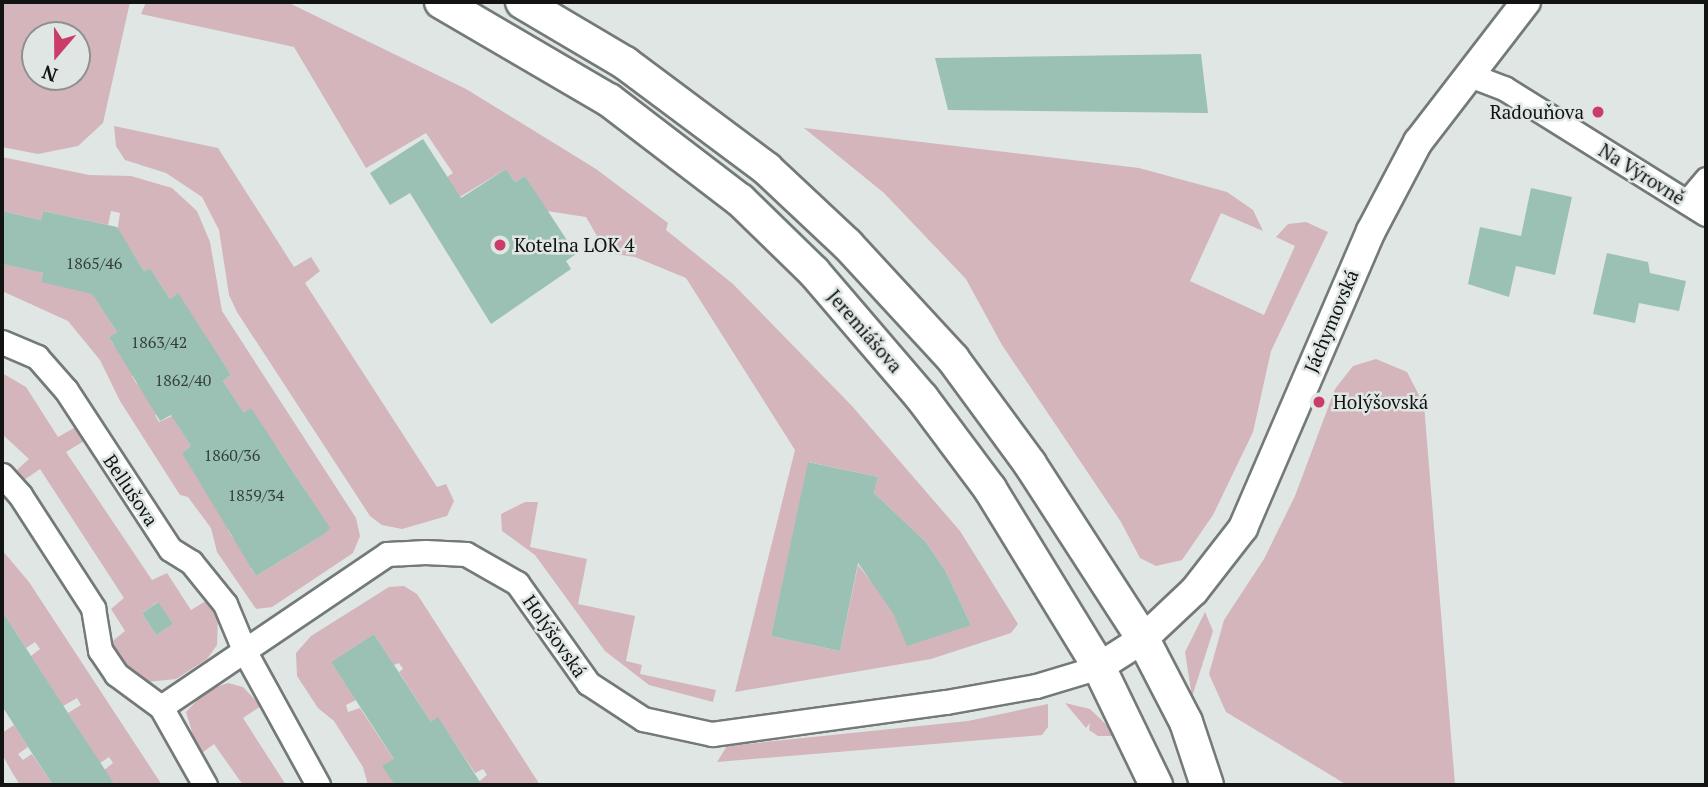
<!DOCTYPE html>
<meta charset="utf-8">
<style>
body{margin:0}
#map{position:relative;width:1708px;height:787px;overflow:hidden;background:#dfe6e4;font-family:"PT Serif",serif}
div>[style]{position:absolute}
.green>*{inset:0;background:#d3b5bb}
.building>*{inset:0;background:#9bc1b4}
.roads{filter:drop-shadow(2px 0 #737a77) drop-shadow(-2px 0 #737a77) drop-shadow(0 2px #737a77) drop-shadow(0 -2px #737a77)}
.minor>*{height:23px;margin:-11.5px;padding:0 11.5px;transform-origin:11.5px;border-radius:11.5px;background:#fff}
.tertiary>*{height:28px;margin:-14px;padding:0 14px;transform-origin:14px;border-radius:14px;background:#fff}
.secondary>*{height:32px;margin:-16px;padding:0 16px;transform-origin:16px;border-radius:16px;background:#fff}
.dots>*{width:19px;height:19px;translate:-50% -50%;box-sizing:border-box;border:4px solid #dfe6e4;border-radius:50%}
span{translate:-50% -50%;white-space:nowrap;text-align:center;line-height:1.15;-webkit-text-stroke:5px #dfe6e4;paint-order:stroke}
.number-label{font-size:16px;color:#343f3b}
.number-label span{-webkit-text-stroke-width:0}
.poi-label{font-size:19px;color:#111413}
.right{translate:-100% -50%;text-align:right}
.left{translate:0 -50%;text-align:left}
.street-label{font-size:19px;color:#111413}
.frame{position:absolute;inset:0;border:4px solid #111413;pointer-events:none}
.north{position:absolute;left:21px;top:21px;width:70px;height:70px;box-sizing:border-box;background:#dfe6e4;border:2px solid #8d9290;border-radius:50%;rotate:200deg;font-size:19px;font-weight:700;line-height:28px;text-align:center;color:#111413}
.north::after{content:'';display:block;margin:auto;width:24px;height:32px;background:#ca3d69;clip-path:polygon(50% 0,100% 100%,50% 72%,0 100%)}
</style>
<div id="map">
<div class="green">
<div style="clip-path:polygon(evenodd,2px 2px,130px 2px,103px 123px,78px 146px,38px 154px,2px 147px,2px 2px,35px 35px,77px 35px,77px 77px,35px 77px,35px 35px)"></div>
<div style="clip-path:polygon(evenodd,146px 2px,287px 2px,466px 89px,596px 169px,668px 223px,666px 230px,733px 284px,852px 406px,960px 531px,1018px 624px,1011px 633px,931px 659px,735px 692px,795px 450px,686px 278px,635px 257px,607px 253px,586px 217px,547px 211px,525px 176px,515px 182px,506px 169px,430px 215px,435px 185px,453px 173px,426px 133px,366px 168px,294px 47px,141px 14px,146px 2px,809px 462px,878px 477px,874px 493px,925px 541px,945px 570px,971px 625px,873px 584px,858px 565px,840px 651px,771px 636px,809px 462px)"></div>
<div style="clip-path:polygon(114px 126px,218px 148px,294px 267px,311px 257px,320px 271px,305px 283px,437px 487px,446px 484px,454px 501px,447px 516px,402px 529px,382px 525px,370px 516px,237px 312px,229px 295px,219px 230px,202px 197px,166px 173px,125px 160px,116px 146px)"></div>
<div style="clip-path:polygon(804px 128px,1139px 168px,1227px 192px,1253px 210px,1263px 231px,1221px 213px,1190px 281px,1264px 315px,1295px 246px,1276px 237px,1288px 224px,1306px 222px,1328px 232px,1271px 351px,1253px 432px,1213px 515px,1182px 560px,1156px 566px,1140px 558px,1121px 522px,1002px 345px,966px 279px,884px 193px)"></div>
<div style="clip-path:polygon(2px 157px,89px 175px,131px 176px,172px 188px,197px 211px,210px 242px,222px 311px,356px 518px,360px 536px,353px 553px,272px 607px,256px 609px,217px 552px,211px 528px,188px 497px,180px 495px,120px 401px,100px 360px,68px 321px,2px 291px,2px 264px,43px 273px,41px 282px,85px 283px,117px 332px,109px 337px,113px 344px,141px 370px,132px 376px,136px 383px,166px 407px,155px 415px,159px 422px,172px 416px,191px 446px,182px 453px,240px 522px,228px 530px,232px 537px,265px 560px,251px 568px,256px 576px,323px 535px,305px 490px,276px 446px,244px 413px,223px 381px,231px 375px,177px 294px,170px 299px,150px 268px,144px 271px,131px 250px,114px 254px,120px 213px,111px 211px,108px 225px,43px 211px,41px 220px,2px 211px)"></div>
<div style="clip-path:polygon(1376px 359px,1407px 372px,1424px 405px,1455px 785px,1347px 785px,1226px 712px,1209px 674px,1224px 620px,1264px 559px,1295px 496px,1335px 389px,1353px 366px)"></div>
<div style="clip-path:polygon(evenodd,2px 373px,26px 387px,58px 437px,74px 428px,78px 431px,84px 441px,66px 452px,152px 580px,167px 573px,191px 610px,209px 599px,218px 617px,217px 645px,207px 659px,176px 679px,146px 682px,129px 673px,108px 645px,125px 631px,111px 609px,124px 598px,40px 469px,24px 480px,17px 470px,29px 459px,2px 434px,2px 373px,157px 602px,173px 624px,156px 635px,142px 613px,157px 602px)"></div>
<div style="clip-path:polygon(525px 502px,538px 502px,530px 547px,587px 559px,578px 604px,635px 616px,626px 661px,642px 665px,640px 674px,716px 690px,713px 702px,649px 685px,605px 651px,535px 555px,502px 531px,501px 514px)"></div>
<div style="clip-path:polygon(2px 550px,29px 582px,162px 785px,115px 785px,104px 770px,113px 763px,109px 757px,100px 763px,68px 713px,81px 705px,77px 698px,63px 706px,31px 656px,40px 649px,35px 642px,26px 648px,2px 611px)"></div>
<div style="clip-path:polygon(404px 586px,417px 594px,540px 785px,475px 785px,487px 775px,483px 769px,475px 773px,438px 718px,431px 722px,399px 672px,403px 669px,399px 663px,394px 665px,374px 634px,331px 662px,356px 700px,346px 705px,348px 712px,360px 708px,409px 782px,368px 785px,363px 767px,334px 721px,318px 708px,297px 676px,296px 653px,311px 636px,389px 587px)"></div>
<div style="clip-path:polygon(1205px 612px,1213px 631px,1192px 697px,1185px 652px)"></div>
<div style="clip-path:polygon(228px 683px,243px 687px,261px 706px,243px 718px,286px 785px,243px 785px,214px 744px,199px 755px,186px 712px,206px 691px)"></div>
<div style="clip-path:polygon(1065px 703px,1090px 709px,1118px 736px,1098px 736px,1089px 730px,1090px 723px,1086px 728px)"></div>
<div style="clip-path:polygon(1048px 704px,1048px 727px,1042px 735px,717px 762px,727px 746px,968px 721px)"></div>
<div style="clip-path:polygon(14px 725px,28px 747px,18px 754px,23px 760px,32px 754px,53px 785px,20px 785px,13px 774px,2px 754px,2px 733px)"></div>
</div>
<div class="building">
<div style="clip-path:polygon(1201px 54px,1208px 113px,948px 110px,935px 58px)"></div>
<div style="clip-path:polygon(423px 139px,461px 198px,506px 169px,515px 182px,525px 176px,576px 254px,566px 261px,571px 269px,491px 324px,410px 193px,390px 205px,370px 173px)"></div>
<div style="clip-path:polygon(1531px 188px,1572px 197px,1555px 275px,1516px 266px,1509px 297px,1468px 284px,1480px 227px,1521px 236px)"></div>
<div style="clip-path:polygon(2px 211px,41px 220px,43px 211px,117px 227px,144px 271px,150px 268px,170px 299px,178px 293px,231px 375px,223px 381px,244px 413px,251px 408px,330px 528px,323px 535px,256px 576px,182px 453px,191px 446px,171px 415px,160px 421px,109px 337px,117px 332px,92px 294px,41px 282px,43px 273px,2px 264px)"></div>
<div style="clip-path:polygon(1607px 253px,1648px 262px,1650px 273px,1686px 281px,1679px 311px,1639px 303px,1635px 323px,1593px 314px)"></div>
<div style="clip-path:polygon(808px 462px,878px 477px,874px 493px,925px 541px,945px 570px,971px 625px,907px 646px,893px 613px,858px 563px,840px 651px,771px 636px)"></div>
<div style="clip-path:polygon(158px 602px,173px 624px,156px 635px,142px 613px)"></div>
<div style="clip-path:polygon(2px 611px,81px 733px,115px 785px,53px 785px,28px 747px,2px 706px)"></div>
<div style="clip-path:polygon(374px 634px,431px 722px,438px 717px,482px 785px,395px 785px,382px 766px,394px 759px,331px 662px)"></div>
</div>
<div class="roads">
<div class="minor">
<div style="left:1467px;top:74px;width:40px;rotate:21deg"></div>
<div style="left:1504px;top:88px;width:238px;rotate:32deg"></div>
<div style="left:1687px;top:202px;width:30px;rotate:-50deg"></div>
<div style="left:2px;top:342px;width:38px;rotate:23deg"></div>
<div style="left:37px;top:357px;width:44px;rotate:48.7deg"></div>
<div style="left:66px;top:390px;width:190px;rotate:56.8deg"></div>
<div style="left:170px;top:549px;width:25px;rotate:32deg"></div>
<div style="left:191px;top:562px;width:54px;rotate:51deg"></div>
<div style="left:225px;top:604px;width:52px;rotate:67.4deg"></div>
<div style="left:245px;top:652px;width:152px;rotate:61.2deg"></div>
<div style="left:2px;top:475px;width:27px;rotate:48deg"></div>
<div style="left:20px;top:495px;width:135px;rotate:57.1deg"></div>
<div style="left:93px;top:608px;width:43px;rotate:80.5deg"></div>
<div style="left:100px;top:650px;width:29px;rotate:56deg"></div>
<div style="left:116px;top:674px;width:56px;rotate:36.3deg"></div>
<div style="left:161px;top:707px;width:90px;rotate:60.6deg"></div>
<div style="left:161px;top:707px;width:273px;rotate:-34.1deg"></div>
<div style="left:387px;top:554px;width:38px;rotate:-3deg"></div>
<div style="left:425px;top:552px;width:41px;rotate:2.8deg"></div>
<div style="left:466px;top:554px;width:59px;rotate:29.6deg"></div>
<div style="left:517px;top:583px;width:123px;rotate:54.6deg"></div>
<div style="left:588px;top:683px;width:66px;rotate:33.2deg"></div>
<div style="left:643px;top:719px;width:71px;rotate:12.3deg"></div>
<div style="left:712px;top:734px;width:236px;rotate:-7.8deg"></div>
<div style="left:946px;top:702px;width:91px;rotate:-10.1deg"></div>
<div style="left:1036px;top:686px;width:66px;rotate:-16.8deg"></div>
</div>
<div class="tertiary">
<div style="left:1099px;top:667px;width:52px;rotate:-32.5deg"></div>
<div style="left:1143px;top:639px;width:70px;rotate:-43.3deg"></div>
<div style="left:1194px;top:591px;width:80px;rotate:-52.1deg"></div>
<div style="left:1243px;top:528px;width:323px;rotate:-66.7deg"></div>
<div style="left:1371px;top:231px;width:101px;rotate:-62.2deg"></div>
<div style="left:1418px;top:142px;width:177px;rotate:-52.4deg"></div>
</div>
<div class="secondary">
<div style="left:441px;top:2px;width:194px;rotate:30.3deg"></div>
<div style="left:609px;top:100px;width:165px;rotate:37.4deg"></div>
<div style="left:740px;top:200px;width:103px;rotate:44.2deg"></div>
<div style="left:814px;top:272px;width:166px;rotate:49.4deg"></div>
<div style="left:922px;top:398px;width:114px;rotate:53.2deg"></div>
<div style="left:990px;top:489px;width:209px;rotate:58.5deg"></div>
<div style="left:1099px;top:667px;width:131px;rotate:64.2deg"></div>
<div style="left:522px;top:2px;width:120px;rotate:30.6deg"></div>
<div style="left:625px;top:63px;width:177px;rotate:36.7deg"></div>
<div style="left:767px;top:169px;width:110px;rotate:43.2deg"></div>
<div style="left:847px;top:244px;width:156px;rotate:47.3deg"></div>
<div style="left:953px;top:359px;width:130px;rotate:53.7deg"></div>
<div style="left:1030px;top:464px;width:208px;rotate:57.1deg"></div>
<div style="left:1143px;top:639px;width:93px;rotate:62.6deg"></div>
<div style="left:1186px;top:722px;width:66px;rotate:71.6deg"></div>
</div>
</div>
<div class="dots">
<div style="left:1598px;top:112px;background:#ca3d69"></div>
<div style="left:500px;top:245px;background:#ca3d69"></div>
<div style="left:1319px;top:402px;background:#ca3d69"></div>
</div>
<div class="number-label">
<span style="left:94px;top:263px">1865/46</span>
<span style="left:159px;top:342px">1863/42</span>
<span style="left:183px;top:380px">1862/40</span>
<span style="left:232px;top:455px">1860/36</span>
<span style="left:256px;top:495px">1859/34</span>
</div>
<div class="poi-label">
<span class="right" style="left:1584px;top:112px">Radouňova</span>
<span class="left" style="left:514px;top:245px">Kotelna LOK 4</span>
<span class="left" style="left:1333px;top:402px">Holýšovská</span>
</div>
<div class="street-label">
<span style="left:1642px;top:174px;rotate:32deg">Na Výrovně</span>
<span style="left:1331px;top:321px;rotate:-67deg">Jáchymovská</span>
<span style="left:865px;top:331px;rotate:49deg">Jeremiášova</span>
<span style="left:131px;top:490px;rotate:56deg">Bellušova</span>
<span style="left:555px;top:636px;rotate:55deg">Holýšovská</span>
</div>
<div class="frame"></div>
<div class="north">N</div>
</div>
